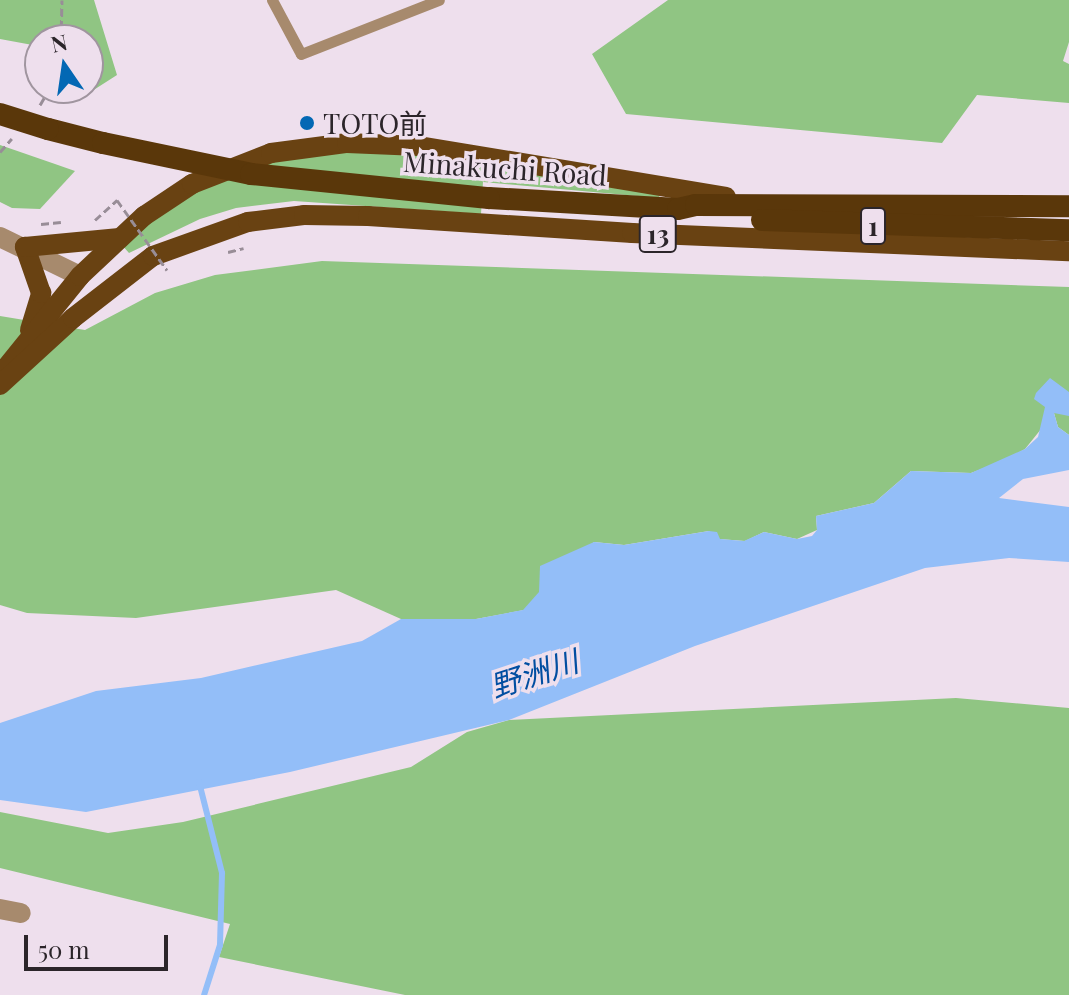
<!DOCTYPE html>
<meta charset="utf-8">
<style>
body{margin:0}
#map{position:relative;width:1069px;height:995px;overflow:hidden;background:#eedfed;font-family:"Playfair Display","Noto Sans JP",serif}
div>[style]{position:absolute}
.green>*{inset:0;background:#90c583}
.water>*{inset:0;background:#93bef8}
.stream>*{height:6px;margin:-3px;padding:0 3px;transform-origin:3px;border-radius:3px;background:#93bef8}
.path>*{height:3px;margin-top:-1.5px;transform-origin:0;background:repeating-linear-gradient(90deg,#988d97 0 8px,transparent 0 12px)}
.service>*{height:11px;margin:-5.5px;padding:0 5.5px;transform-origin:5.5px;border-radius:5.5px;background:#a78a6d}
.minor>*{height:20px;margin:-10px;padding:0 10px;transform-origin:10px;border-radius:10px;background:#a78a6d}
.tertiary>*{height:20px;margin:-10px;padding:0 10px;transform-origin:10px;border-radius:10px;background:#a78a6d}
.primary>*{height:20px;margin:-10px;padding:0 10px;transform-origin:10px;border-radius:10px;background:#694212}
.trunk>*{height:22px;margin:-11px;padding:0 11px;transform-origin:11px;border-radius:11px;background:#5a370a}
.path-bridge>*{height:3px;margin-top:-1.5px;transform-origin:0;background:repeating-linear-gradient(90deg,#988d97 0 8px,transparent 0 12px)}
.trunk-bridge>*{height:22px;margin:-11px;padding:0 11px;transform-origin:11px;border-radius:11px;background:#5a370a}
.dots>*{width:22px;height:22px;translate:-50% -50%;box-sizing:border-box;border:4px solid #eedfed;border-radius:50%}
span{translate:-50% -50%;white-space:nowrap;text-align:center;line-height:1.15;-webkit-text-stroke:7px #eedfed;paint-order:stroke}
.shield-label span{padding:2px 6px;background:#eedfed;border:2px solid;border-radius:6px;-webkit-text-stroke-width:0}
.shield-label{font-size:26px;color:#2b252a;font-weight:700}
.poi-label{font-size:28px;color:#2b252a}
.left{translate:0 -50%;text-align:left}
.street-label{font-size:28px;color:#2b252a}
.water-label{font-size:30px;color:#014ea1;font-style:italic}
.north{position:absolute;left:24px;top:24px;width:80px;height:80px;box-sizing:border-box;background:#eedfed;border:2px solid #a0959f;border-radius:50%;rotate:347deg;font-size:22px;font-weight:700;line-height:32px;text-align:center;color:#2b252a}
.north::after{content:'';display:block;margin:auto;width:28px;height:36px;background:#0368b4;clip-path:polygon(50% 0,100% 100%,50% 72%,0 100%)}
.scale{position:absolute;left:24px;top:935px;width:144px;height:36px;box-sizing:border-box;border:4px solid #2b252a;border-top:0;padding-left:10px;font-size:24px;line-height:28px;white-space:nowrap;color:#2b252a;-webkit-text-stroke:6px #eedfed;paint-order:stroke}
</style>
<div id="map">
<div class="green">
<div style="clip-path:polygon(0 0,94px 0,117px 75px,78px 100px,47px 88px,88px 88px,88px 40px,40px 40px,40px 85px,31px 82px,38px 46px,0 39px)"></div>
<div style="clip-path:polygon(668px 0,1069px 0,1069px 42px,1063px 61px,1069px 64px,1069px 103px,977px 95px,942px 143px,626px 114px,592px 54px)"></div>
<div style="clip-path:polygon(0 145px,55px 164px,75px 171px,40px 209px,12px 208px,0 202px)"></div>
<div style="clip-path:polygon(403px 148px,660px 193px,659px 198px,483px 182px,481px 214px,294px 201px,236px 208px,200px 219px,129px 253px,121px 244px,200px 186px,276px 156px)"></div>
<div style="clip-path:polygon(322px 261px,1069px 287px,1069px 435px,1058px 427px,1054px 413px,1025px 449px,1005px 460px,971px 473px,911px 471px,874px 503px,816px 516px,817px 530px,797px 539px,764px 532px,745px 541px,719px 539px,709px 531px,624px 545px,594px 542px,524px 610px,476px 619px,401px 619px,336px 590px,136px 618px,27px 613px,0 605px,0 316px,85px 330px,155px 293px,215px 275px)"></div>
<div style="clip-path:polygon(956px 698px,1069px 708px,1069px 995px,405px 995px,219px 957px,230px 924px,0 868px,0 812px,108px 833px,183px 822px,411px 767px,467px 732px,509px 720px)"></div>
</div>
<div class="water">
<div style="clip-path:polygon(1050px 378px,1069px 392px,1069px 416px,1054px 413px,1058px 427px,1069px 435px,1069px 470px,1023px 479px,999px 498px,1069px 507px,1069px 562px,1009px 558px,925px 568px,695px 646px,509px 720px,290px 772px,86px 812px,0 800px,0 723px,96px 691px,201px 678px,362px 641px,401px 619px,476px 619px,523px 610px,539px 592px,540px 566px,594px 542px,624px 545px,709px 531px,717px 532px,720px 539px,744px 541px,764px 532px,797px 539px,812px 536px,817px 530px,816px 516px,874px 503px,911px 471px,971px 473px,1025px 449px,1038px 437px,1045px 407px,1034px 399px,1036px 393px)"></div>
</div>
<div class="stream">
<div style="left:199px;top:782px;width:94px;rotate:75.8deg"></div>
<div style="left:222px;top:873px;width:72px;rotate:91.6deg"></div>
<div style="left:220px;top:945px;width:52px;rotate:107.7deg"></div>
</div>
<div class="path">
<div style="left:61px;top:40px;width:40px;rotate:-88.6deg"></div>
<div style="left:40px;top:105px;width:20px;rotate:-60deg"></div>
<div style="left:0;top:152px;width:18px;rotate:-49deg"></div>
<div style="left:95px;top:220px;width:30px;rotate:-42deg"></div>
<div style="left:41px;top:224px;width:20px;rotate:-6deg"></div>
<div style="left:228px;top:252px;width:16px;rotate:-14deg"></div>
</div>
<div class="service">
<div style="left:272px;top:0;width:61px;rotate:61.8deg"></div>
<div style="left:301px;top:54px;width:148px;rotate:-21.4deg"></div>
</div>
<div class="minor">
<div style="left:0;top:909px;width:21px;rotate:11deg"></div>
</div>
<div class="tertiary">
<div style="left:0;top:237px;width:89px;rotate:26deg"></div>
</div>
<div class="primary">
<div style="left:30px;top:330px;width:39px;rotate:-73deg"></div>
<div style="left:41px;top:293px;width:49px;rotate:-109.2deg"></div>
<div style="left:25px;top:247px;width:95px;rotate:-5.4deg"></div>
<div style="left:1px;top:374px;width:126px;rotate:-51.1deg"></div>
<div style="left:80px;top:276px;width:88px;rotate:-43.2deg"></div>
<div style="left:144px;top:216px;width:58px;rotate:-33.7deg"></div>
<div style="left:192px;top:184px;width:85px;rotate:-21.4deg"></div>
<div style="left:271px;top:153px;width:77px;rotate:-7.5deg"></div>
<div style="left:347px;top:143px;width:72px;rotate:2.4deg"></div>
<div style="left:419px;top:146px;width:311px;rotate:9.4deg"></div>
<div style="left:0;top:385px;width:99px;rotate:-42.5deg"></div>
<div style="left:73px;top:318px;width:101px;rotate:-37.8deg"></div>
<div style="left:153px;top:256px;width:101px;rotate:-19.7deg"></div>
<div style="left:248px;top:222px;width:56px;rotate:-7.1deg"></div>
<div style="left:304px;top:215px;width:64px;rotate:0.9deg"></div>
<div style="left:368px;top:216px;width:265px;rotate:3.7deg"></div>
<div style="left:632px;top:233px;width:437px;rotate:2.4deg"></div>
</div>
<div class="trunk">
<div style="left:48px;top:129px;width:57px;rotate:14.3deg"></div>
<div style="left:489px;top:198px;width:189px;rotate:3.3deg"></div>
<div style="left:678px;top:209px;width:18px;rotate:-13deg"></div>
<div style="left:696px;top:205px;width:373px;rotate:0.2deg"></div>
<div style="left:762px;top:220px;width:307px;rotate:1.9deg"></div>
</div>
<div class="path-bridge">
<div style="left:117px;top:200px;width:86px;rotate:54.5deg"></div>
</div>
<div class="trunk-bridge">
<div style="left:0;top:114px;width:50px;rotate:17.4deg"></div>
<div style="left:103px;top:143px;width:151px;rotate:11.8deg"></div>
<div style="left:251px;top:174px;width:239px;rotate:5.8deg"></div>
</div>
<div class="dots">
<div style="left:307px;top:123px;background:#0368b4"></div>
</div>
<div class="shield-label">
<span style="left:873px;top:226px">1</span>
<span style="left:658px;top:234px">13</span>
</div>
<div class="poi-label">
<span class="left" style="left:323px;top:123px">TOTO前</span>
</div>
<div class="street-label">
<span style="left:505px;top:168px;rotate:4deg">Minakuchi Road</span>
</div>
<div class="water-label">
<span style="left:534px;top:673px;rotate:-18deg">野洲川</span>
</div>
<div class="north">N</div>
<div class="scale">50 m</div>
</div>
